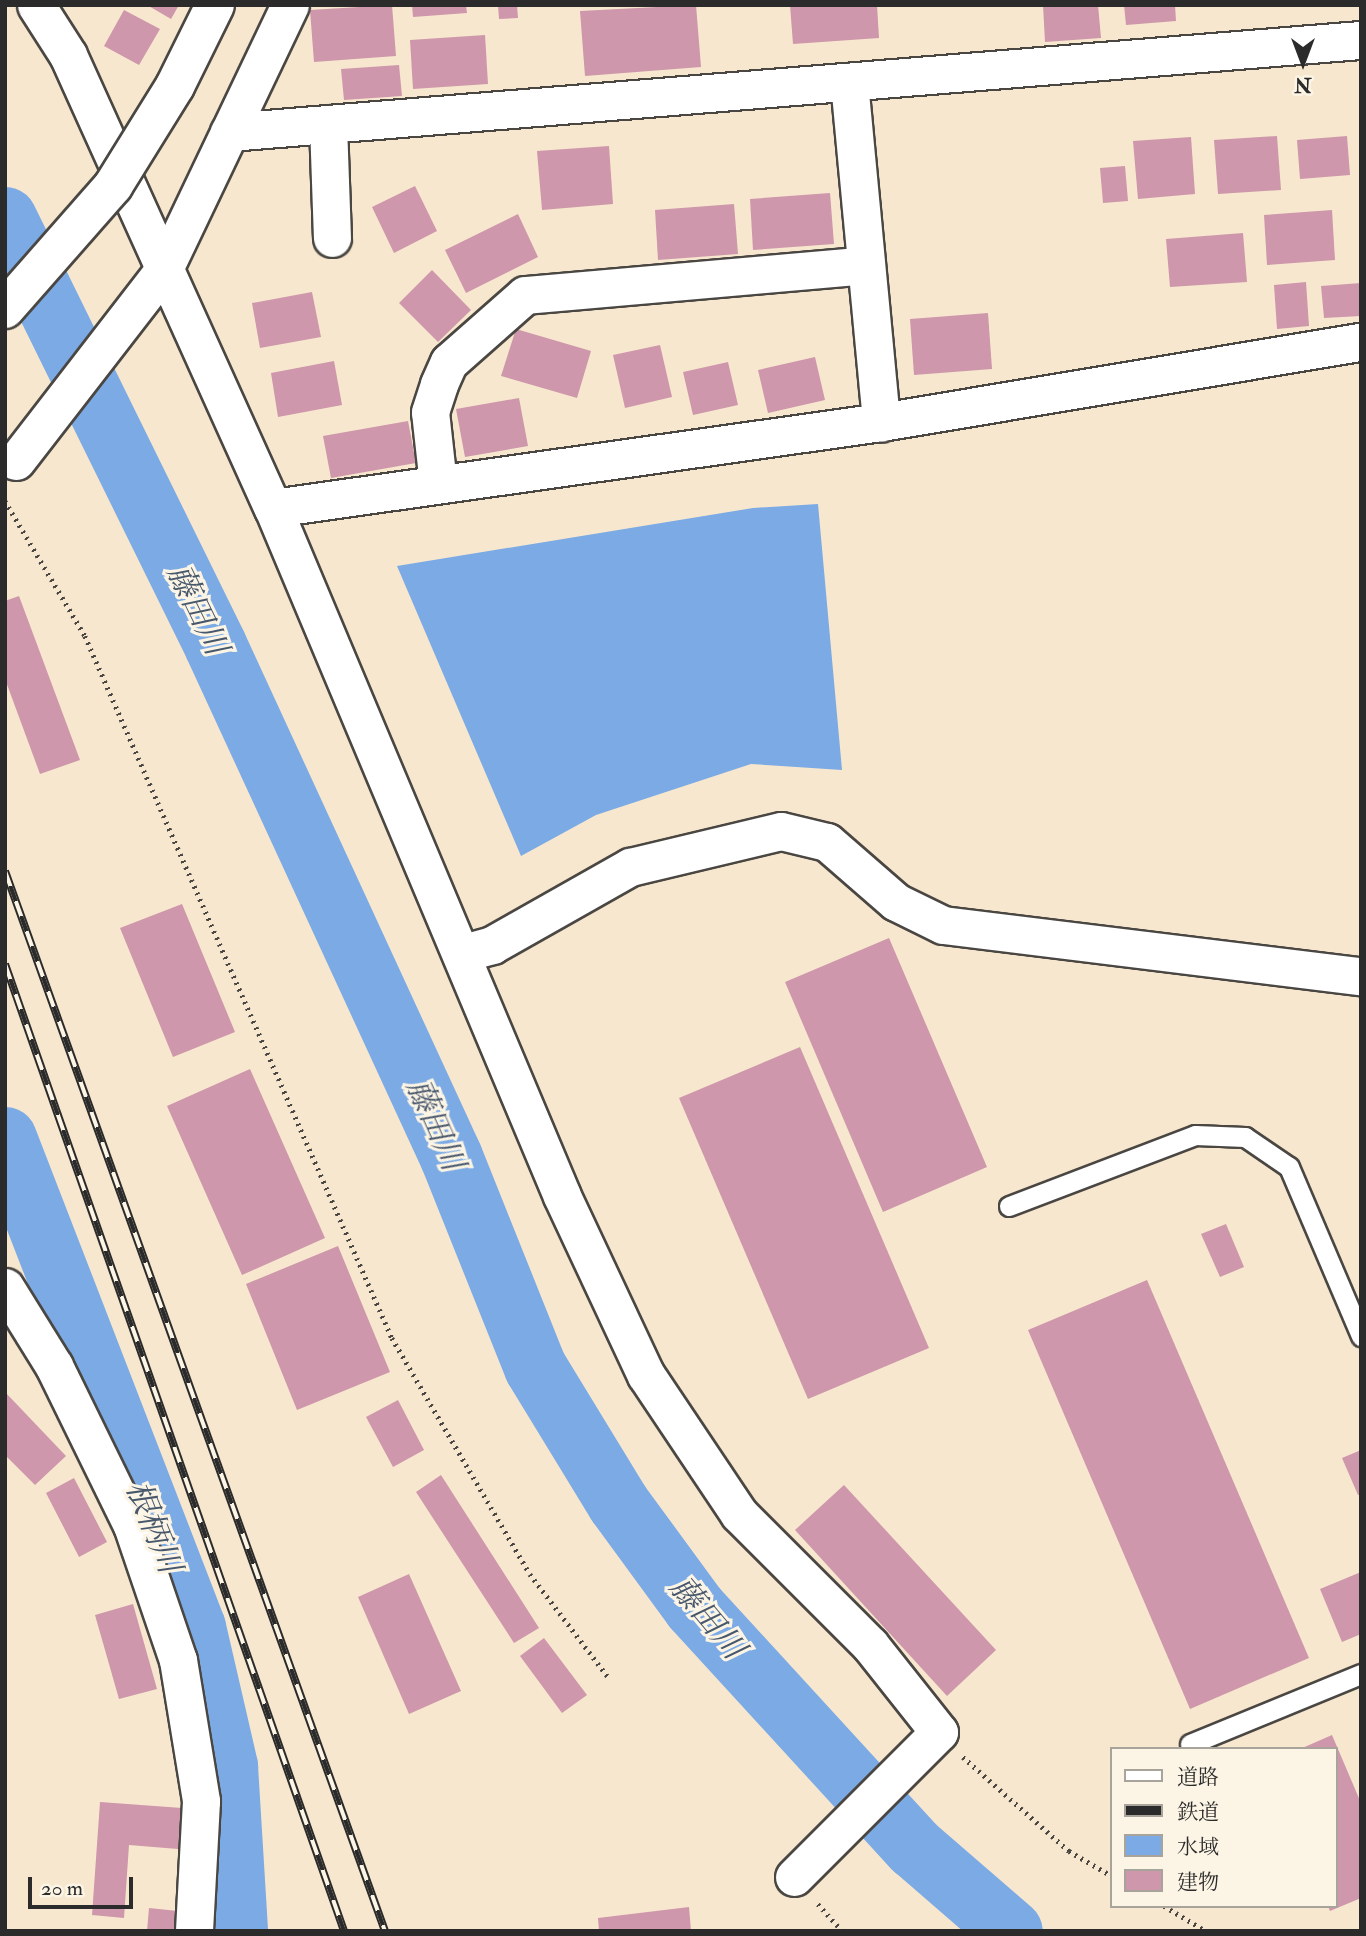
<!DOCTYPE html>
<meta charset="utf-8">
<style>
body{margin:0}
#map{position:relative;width:1366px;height:1936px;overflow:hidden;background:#f7e7ce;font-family:"IM FELL Double Pica","Noto Serif JP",serif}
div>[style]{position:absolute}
.water>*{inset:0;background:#7baae5}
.river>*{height:63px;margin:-31.5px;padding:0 31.5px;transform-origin:31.5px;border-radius:31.5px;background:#7baae5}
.building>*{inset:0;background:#ce97ab}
.path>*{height:4.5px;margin-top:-2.25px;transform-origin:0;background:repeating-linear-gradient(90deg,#4a4743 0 2px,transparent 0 7px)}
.roads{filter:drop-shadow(2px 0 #4a4743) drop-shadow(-2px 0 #4a4743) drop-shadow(0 2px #4a4743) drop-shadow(0 -2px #4a4743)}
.lane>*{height:19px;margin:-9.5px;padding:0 9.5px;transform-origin:9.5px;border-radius:9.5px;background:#fff}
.street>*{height:37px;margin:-18.5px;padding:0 18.5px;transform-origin:18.5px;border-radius:18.5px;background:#fff}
.rail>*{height:8px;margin-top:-4px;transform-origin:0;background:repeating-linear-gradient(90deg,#fcf5e5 0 16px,#2b2b2b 0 32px);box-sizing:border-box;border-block:2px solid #2b2b2b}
.bridges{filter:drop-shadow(2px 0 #4a4743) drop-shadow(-2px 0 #4a4743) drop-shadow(0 2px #4a4743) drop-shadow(0 -2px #4a4743)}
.secondary-bridge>*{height:38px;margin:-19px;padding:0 19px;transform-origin:19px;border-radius:19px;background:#fff}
span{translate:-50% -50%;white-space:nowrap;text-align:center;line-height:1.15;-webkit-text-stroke:6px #fcf5e5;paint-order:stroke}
.water-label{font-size:32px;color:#47576c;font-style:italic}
.frame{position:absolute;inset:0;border:7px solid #2b2b2b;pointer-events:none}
.legend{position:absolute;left:1110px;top:1747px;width:228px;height:161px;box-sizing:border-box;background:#fcf5e5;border:2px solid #a8a49b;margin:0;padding:9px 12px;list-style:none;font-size:21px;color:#2b2b2b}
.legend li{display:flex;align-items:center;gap:14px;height:35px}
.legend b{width:35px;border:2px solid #a8a49b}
.north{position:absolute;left:1268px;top:28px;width:70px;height:70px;-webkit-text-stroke:5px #fcf5e5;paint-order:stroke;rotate:180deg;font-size:19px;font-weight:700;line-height:28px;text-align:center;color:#2b2b2b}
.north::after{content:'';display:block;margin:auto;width:24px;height:32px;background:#2b2b2b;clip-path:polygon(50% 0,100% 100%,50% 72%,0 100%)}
.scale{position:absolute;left:28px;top:1877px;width:105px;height:32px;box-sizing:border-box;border:4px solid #2b2b2b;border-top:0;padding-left:9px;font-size:21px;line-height:24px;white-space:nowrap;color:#2b2b2b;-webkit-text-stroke:5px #fcf5e5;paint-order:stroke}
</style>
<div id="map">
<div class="water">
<div style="clip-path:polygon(818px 504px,842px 770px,751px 764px,596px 815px,521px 856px,397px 566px,753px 508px)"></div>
</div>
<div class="river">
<div style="left:5px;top:218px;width:476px;rotate:63.8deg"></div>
<div style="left:215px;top:645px;width:564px;rotate:65.25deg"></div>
<div style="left:451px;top:1157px;width:226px;rotate:68.2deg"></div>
<div style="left:535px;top:1367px;width:159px;rotate:58.6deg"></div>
<div style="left:618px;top:1503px;width:129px;rotate:53.8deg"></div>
<div style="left:694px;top:1607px;width:326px;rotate:47.5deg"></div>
<div style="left:914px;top:1847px;width:128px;rotate:40.9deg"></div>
<div style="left:5px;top:1138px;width:524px;rotate:68.87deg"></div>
<div style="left:194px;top:1627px;width:143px;rotate:77deg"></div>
<div style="left:226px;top:1766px;width:165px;rotate:86.5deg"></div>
</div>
<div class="building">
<div style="clip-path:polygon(147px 5px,179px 5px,171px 19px)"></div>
<div style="clip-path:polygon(392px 5px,396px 56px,314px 62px,310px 10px)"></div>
<div style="clip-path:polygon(412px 5px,466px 5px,467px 13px,413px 17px)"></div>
<div style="clip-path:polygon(498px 5px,517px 5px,518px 18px,499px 19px)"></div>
<div style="clip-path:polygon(696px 5px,701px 67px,585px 76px,580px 11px)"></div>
<div style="clip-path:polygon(790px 5px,877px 5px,879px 38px,793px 44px)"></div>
<div style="clip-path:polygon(1043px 5px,1098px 5px,1101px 38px,1045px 42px)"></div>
<div style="clip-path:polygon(1124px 5px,1175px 5px,1176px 21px,1126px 25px)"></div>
<div style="clip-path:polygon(124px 10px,160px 29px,139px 65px,104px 46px)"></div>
<div style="clip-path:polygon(485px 35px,488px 84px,413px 89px,410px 40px)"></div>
<div style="clip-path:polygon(399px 65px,402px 96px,344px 100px,341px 69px)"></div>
<div style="clip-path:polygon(1277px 136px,1281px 190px,1218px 194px,1214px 140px)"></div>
<div style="clip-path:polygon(1347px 136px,1350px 175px,1300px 179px,1297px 140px)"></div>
<div style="clip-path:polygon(1191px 137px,1195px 194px,1138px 199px,1133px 141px)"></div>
<div style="clip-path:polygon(609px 146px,613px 204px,542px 210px,537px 151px)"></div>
<div style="clip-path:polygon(1125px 166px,1128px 201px,1103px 203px,1100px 168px)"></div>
<div style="clip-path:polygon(415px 186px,437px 231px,394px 253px,372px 207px)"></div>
<div style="clip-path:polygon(830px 193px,834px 244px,753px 250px,750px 199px)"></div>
<div style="clip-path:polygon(734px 204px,738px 254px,658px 260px,655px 210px)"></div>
<div style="clip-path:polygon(1332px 210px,1335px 260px,1267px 265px,1264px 215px)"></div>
<div style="clip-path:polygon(518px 214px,538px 257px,466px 293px,445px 250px)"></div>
<div style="clip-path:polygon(1243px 233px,1247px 282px,1170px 287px,1166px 239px)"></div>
<div style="clip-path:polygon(432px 270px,471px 310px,438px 342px,399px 303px)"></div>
<div style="clip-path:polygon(1306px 282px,1309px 326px,1277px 329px,1274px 285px)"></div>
<div style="clip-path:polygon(1361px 283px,1361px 316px,1324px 318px,1321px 286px)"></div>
<div style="clip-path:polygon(312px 292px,321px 337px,260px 348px,252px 303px)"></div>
<div style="clip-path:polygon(988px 313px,992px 369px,914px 375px,910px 319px)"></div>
<div style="clip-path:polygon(516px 329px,591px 351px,577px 398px,501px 376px)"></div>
<div style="clip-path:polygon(660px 345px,672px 397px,625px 408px,613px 355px)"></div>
<div style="clip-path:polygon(815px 357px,825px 400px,768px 413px,758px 370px)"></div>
<div style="clip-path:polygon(334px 361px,342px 405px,278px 417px,271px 373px)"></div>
<div style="clip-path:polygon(728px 362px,738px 405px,693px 415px,683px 372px)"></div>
<div style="clip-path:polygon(519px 398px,528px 446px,465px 457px,456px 409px)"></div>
<div style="clip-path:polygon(408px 421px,416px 463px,331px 478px,323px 436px)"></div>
<div style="clip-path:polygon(19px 596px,80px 760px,40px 774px,5px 679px,5px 601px)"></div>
<div style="clip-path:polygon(182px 904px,235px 1032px,173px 1057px,120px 928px)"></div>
<div style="clip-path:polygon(889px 938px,987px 1167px,883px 1212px,785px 982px)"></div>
<div style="clip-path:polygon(800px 1047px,929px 1348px,808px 1399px,679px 1098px)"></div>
<div style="clip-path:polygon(250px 1069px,325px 1238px,242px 1275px,167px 1106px)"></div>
<div style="clip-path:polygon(1226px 1224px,1244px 1267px,1220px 1277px,1201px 1234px)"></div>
<div style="clip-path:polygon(338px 1246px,390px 1372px,297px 1410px,246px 1284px)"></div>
<div style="clip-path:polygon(1147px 1280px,1309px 1658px,1190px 1709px,1028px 1330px)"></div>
<div style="clip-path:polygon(5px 1392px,66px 1456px,35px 1485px,5px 1455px)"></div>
<div style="clip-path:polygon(398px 1400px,424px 1450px,393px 1467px,366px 1417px)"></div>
<div style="clip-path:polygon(1361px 1450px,1361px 1494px,1358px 1495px,1342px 1458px)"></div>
<div style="clip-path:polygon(441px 1475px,539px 1628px,514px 1643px,416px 1492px)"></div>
<div style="clip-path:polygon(74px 1478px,107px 1542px,79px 1557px,46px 1493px)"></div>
<div style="clip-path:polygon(844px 1485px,996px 1650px,947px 1696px,795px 1530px)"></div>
<div style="clip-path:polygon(1361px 1572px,1361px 1634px,1342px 1642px,1320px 1589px)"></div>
<div style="clip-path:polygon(409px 1574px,461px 1691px,409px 1714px,358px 1597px)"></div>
<div style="clip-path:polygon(133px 1604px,157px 1689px,119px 1699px,95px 1615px)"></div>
<div style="clip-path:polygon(544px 1638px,587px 1695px,562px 1713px,520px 1656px)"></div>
<div style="clip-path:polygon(1332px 1735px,1361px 1803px,1361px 1898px,1330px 1911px,1328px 1906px,1336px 1906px,1336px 1749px,1300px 1749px)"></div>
<div style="clip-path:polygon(100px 1802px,182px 1808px,178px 1849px,129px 1845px,124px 1918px,92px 1915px)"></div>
<div style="clip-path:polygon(689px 1907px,691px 1931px,599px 1931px,598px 1918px)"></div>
<div style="clip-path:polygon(149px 1908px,178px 1911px,177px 1931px,147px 1931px)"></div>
</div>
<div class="path">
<div style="left:5px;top:501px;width:157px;rotate:59.3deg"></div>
<div style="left:85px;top:636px;width:766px;rotate:66.38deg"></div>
<div style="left:392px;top:1338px;width:273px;rotate:59.7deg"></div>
<div style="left:530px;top:1574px;width:131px;rotate:52.8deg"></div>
<div style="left:963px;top:1757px;width:142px;rotate:41.6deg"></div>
<div style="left:1069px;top:1851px;width:50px;rotate:30.2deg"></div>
<div style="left:818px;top:1904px;width:36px;rotate:48deg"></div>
<div style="left:1164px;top:1906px;width:49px;rotate:30.8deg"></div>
</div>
<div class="roads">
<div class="lane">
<div style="left:1009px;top:1206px;width:199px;rotate:-20.9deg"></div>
<div style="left:1195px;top:1135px;width:50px;rotate:2.3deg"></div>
<div style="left:1245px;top:1137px;width:53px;rotate:34.3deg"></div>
<div style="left:1289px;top:1167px;width:184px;rotate:66.9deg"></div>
<div style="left:1190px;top:1744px;width:185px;rotate:-22.3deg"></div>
</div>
<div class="street">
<div style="left:36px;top:5px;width:59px;rotate:57.4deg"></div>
<div style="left:68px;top:55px;width:497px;rotate:65.7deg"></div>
<div style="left:273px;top:508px;width:746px;rotate:67.21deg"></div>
<div style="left:562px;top:1196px;width:198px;rotate:64.9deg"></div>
<div style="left:646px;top:1375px;width:167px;rotate:56.2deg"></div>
<div style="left:739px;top:1514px;width:185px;rotate:45deg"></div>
<div style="left:870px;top:1645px;width:111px;rotate:51.6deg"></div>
<div style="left:939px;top:1732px;width:205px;rotate:135deg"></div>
<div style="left:849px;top:82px;width:342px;rotate:84.6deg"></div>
<div style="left:328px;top:124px;width:114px;rotate:88deg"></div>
<div style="left:229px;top:132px;width:1136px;rotate:-4.65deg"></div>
<div style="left:16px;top:461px;width:240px;rotate:-52.3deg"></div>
<div style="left:163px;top:271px;width:295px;rotate:-64.5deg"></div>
<div style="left:438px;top:484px;width:72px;rotate:-96.3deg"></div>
<div style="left:430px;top:412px;width:29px;rotate:-72deg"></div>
<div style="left:439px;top:384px;width:24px;rotate:-66deg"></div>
<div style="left:449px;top:362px;width:101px;rotate:-41.4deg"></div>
<div style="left:525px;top:295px;width:342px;rotate:-5deg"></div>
<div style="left:273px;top:508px;width:614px;rotate:-8.05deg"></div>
<div style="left:881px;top:422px;width:487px;rotate:-9.5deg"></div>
<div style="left:463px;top:953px;width:30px;rotate:-15deg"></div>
<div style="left:492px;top:945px;width:159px;rotate:-29.5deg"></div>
<div style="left:630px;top:867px;width:155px;rotate:-13.4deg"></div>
<div style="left:781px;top:831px;width:47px;rotate:13.4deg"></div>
<div style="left:827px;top:842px;width:91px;rotate:41deg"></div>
<div style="left:896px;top:902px;width:52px;rotate:26.1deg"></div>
<div style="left:943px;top:925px;width:421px;rotate:7deg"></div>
<div style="left:5px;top:1287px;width:93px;rotate:58.2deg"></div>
<div style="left:54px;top:1366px;width:177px;rotate:63.9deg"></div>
<div style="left:132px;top:1525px;width:143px;rotate:71.2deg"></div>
<div style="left:178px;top:1660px;width:143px;rotate:80.7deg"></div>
<div style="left:201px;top:1801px;width:130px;rotate:93.1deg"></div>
</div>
</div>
<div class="rail">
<div style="left:5px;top:871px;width:1126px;rotate:70.28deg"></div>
<div style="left:5px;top:964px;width:1025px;rotate:70.68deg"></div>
</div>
<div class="bridges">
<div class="secondary-bridge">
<div style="left:5px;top:309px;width:164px;rotate:-48.7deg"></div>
<div style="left:113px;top:186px;width:118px;rotate:-58.2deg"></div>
<div style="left:175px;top:86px;width:90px;rotate:-63.7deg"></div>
</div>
</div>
<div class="water-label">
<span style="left:197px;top:610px;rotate:64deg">藤田川</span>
<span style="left:435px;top:1125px;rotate:66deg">藤田川</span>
<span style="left:153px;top:1527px;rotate:68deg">根柄川</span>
<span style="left:707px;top:1618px;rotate:50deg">藤田川</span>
</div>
<div class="frame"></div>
<ul class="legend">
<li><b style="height:9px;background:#fff"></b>道路</li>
<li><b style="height:9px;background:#2b2b2b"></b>鉄道</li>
<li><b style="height:19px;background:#7baae5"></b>水域</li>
<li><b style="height:19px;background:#ce97ab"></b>建物</li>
</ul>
<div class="north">N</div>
<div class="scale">20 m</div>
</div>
